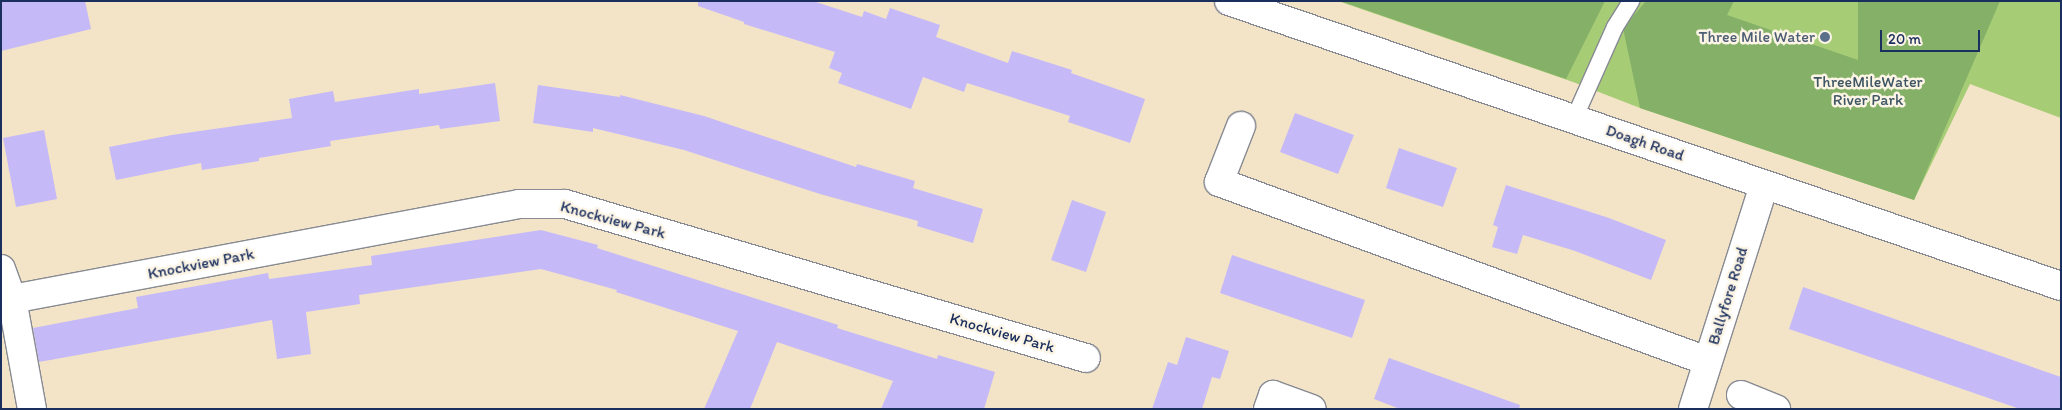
<!DOCTYPE html>
<style>
body{margin:0}
#map{position:relative;width:2062px;height:410px;overflow:hidden;background:#f3e4c7;font-family:Itim,sans-serif}
div>[style]{position:absolute}
.green>*{inset:0;background:#a6cc76}
.forest>*{inset:0;background:#84b067}
.building>*{inset:0;background:#c6b9f8}
.roads{filter:drop-shadow(1px 0 #878a92) drop-shadow(-1px 0 #878a92) drop-shadow(0 1px #878a92) drop-shadow(0 -1px #878a92)}
.lane>*{height:16px;margin:-8px;padding:0 8px;transform-origin:8px;border-radius:8px;background:#fff}
.street>*{height:28px;margin:-14px;padding:0 14px;transform-origin:14px;border-radius:14px;background:#fff}
.secondary>*{height:28px;margin:-14px;padding:0 14px;transform-origin:14px;border-radius:14px;background:#fff}
.dots>*{width:14px;height:14px;translate:-50% -50%;box-sizing:border-box;border:2px solid #fcf5e5;border-radius:50%}
span{translate:-50% -50%;white-space:nowrap;text-align:center;line-height:1.15;-webkit-text-stroke:5px #fcf5e5;paint-order:stroke}
.service-label{font-size:16px;color:#4e5e75}
.right{translate:-100% -50%;text-align:right}
.park-label{font-size:16px;color:#3e5664}
.street-label{font-size:16px;color:#1b2f5e}
.frame{position:absolute;inset:0;border:2px solid #1b2f5e;pointer-events:none}
.scale{position:absolute;left:1880px;top:30px;width:100px;height:22px;box-sizing:border-box;border:2px solid #1b2f5e;border-top:0;padding-left:6px;font-size:15px;line-height:18px;white-space:nowrap;color:#1b2f5e;-webkit-text-stroke:4px #fcf5e5;paint-order:stroke}
</style>
<div id="map">
<div class="green">
<div style="clip-path:polygon(1338px 1px,2061px 1px,2061px 118px,1970px 84px,1914px 200px,1640px 108px,1573px 82px)"></div>
</div>
<div class="forest">
<div style="clip-path:polygon(1340px 1px,1605px 1px,1566px 79px)"></div>
<div style="clip-path:polygon(1646px 1px,1734px 1px,1727px 15px,1858px 60px,1858px 1px,2000px 1px,1914px 200px,1640px 108px,1623px 28px)"></div>
</div>
<div class="building">
<div style="clip-path:polygon(1px 1px,85px 1px,91px 29px,1px 51px)"></div>
<div style="clip-path:polygon(698px 1px,813px 1px,862px 17px,864px 11px,886px 19px,890px 8px,940px 25px,936px 37px,1008px 63px,1012px 51px,1072px 70px,1071px 73px,1145px 99px,1130px 143px,1068px 122px,1070px 116px,967px 83px,964px 92px,923px 77px,911px 109px,838px 83px,842px 73px,829px 68px,835px 52px,744px 24px,744px 22px,698px 6px)"></div>
<div style="clip-path:polygon(495px 83px,500px 121px,440px 129px,439px 125px,330px 141px,331px 146px,259px 158px,259px 161px,202px 170px,201px 163px,116px 180px,109px 147px,172px 135px,292px 118px,289px 99px,333px 91px,335px 102px,419px 89px,419px 94px)"></div>
<div style="clip-path:polygon(538px 85px,620px 97px,620px 95px,704px 116px,856px 167px,857px 164px,915px 181px,913px 188px,983px 209px,973px 243px,917px 226px,918px 221px,820px 194px,684px 150px,593px 128px,593px 132px,533px 123px)"></div>
<div style="clip-path:polygon(1295px 113px,1354px 135px,1338px 174px,1280px 152px)"></div>
<div style="clip-path:polygon(44px 130px,57px 199px,16px 207px,3px 138px)"></div>
<div style="clip-path:polygon(1399px 148px,1457px 168px,1443px 207px,1386px 188px)"></div>
<div style="clip-path:polygon(1506px 185px,1609px 218px,1666px 240px,1651px 280px,1575px 251px,1523px 235px,1517px 254px,1492px 247px,1498px 227px,1493px 225px)"></div>
<div style="clip-path:polygon(1072px 200px,1106px 212px,1086px 272px,1051px 260px)"></div>
<div style="clip-path:polygon(541px 230px,598px 245px,597px 248px,754px 298px,838px 325px,837px 328px,937px 359px,938px 355px,995px 372px,984px 409px,881px 409px,893px 381px,777px 342px,750px 409px,704px 409px,738px 331px,616px 292px,617px 290px,541px 269px,359px 295px,360px 304px,306px 312px,311px 354px,277px 359px,272px 320px,39px 362px,33px 328px,138px 308px,136px 297px,268px 273px,269px 279px,372px 265px,371px 256px)"></div>
<div style="clip-path:polygon(1232px 255px,1365px 300px,1352px 338px,1220px 293px)"></div>
<div style="clip-path:polygon(1803px 287px,2061px 377px,2061px 409px,2020px 409px,1789px 329px)"></div>
<div style="clip-path:polygon(1186px 337px,1229px 351px,1220px 379px,1212px 377px,1202px 409px,1152px 409px,1168px 362px,1177px 365px)"></div>
<div style="clip-path:polygon(1389px 358px,1520px 405px,1519px 409px,1400px 409px,1374px 399px)"></div>
</div>
<div class="roads">
<div class="lane">
<div style="left:1574px;top:119px;width:101px;rotate:-66deg"></div>
<div style="left:1615px;top:27px;width:31px;rotate:-58deg"></div>
</div>
<div class="street">
<div style="left:1241px;top:126px;width:60px;rotate:111.4deg"></div>
<div style="left:1219px;top:182px;width:520px;rotate:20.14deg"></div>
<div style="left:1px;top:269px;width:32px;rotate:70deg"></div>
<div style="left:12px;top:299px;width:112px;rotate:79.7deg"></div>
<div style="left:12px;top:299px;width:516px;rotate:-10.61deg"></div>
<div style="left:519px;top:204px;width:46px"></div>
<div style="left:565px;top:204px;width:543px;rotate:16.47deg"></div>
<div style="left:1741px;top:395px;width:38px;rotate:22deg"></div>
<div style="left:1268px;top:409px;width:15px;rotate:-70deg"></div>
<div style="left:1273px;top:395px;width:41px;rotate:19.7deg"></div>
<div style="left:1693px;top:409px;width:235px;rotate:-72.4deg"></div>
</div>
<div class="secondary">
<div style="left:1229px;top:1px;width:879px;rotate:18.91deg"></div>
</div>
</div>
<div class="dots">
<div style="left:1825px;top:37px;background:#5c6f8a"></div>
</div>
<div class="service-label">
<span class="right" style="left:1815px;top:37px">Three Mile Water</span>
</div>
<div class="park-label">
<span style="left:1868px;top:91px">ThreeMileWater<br>River Park</span>
</div>
<div class="street-label">
<span style="left:1645px;top:143px;rotate:19deg">Doagh Road</span>
<span style="left:613px;top:220px;rotate:15deg">Knockview Park</span>
<span style="left:201px;top:264px;rotate:-11deg">Knockview Park</span>
<span style="left:1728px;top:296px;rotate:-73deg">Ballyfore Road</span>
<span style="left:1002px;top:333px;rotate:16deg">Knockview Park</span>
</div>
<div class="frame"></div>
<div class="scale">20 m</div>
</div>
